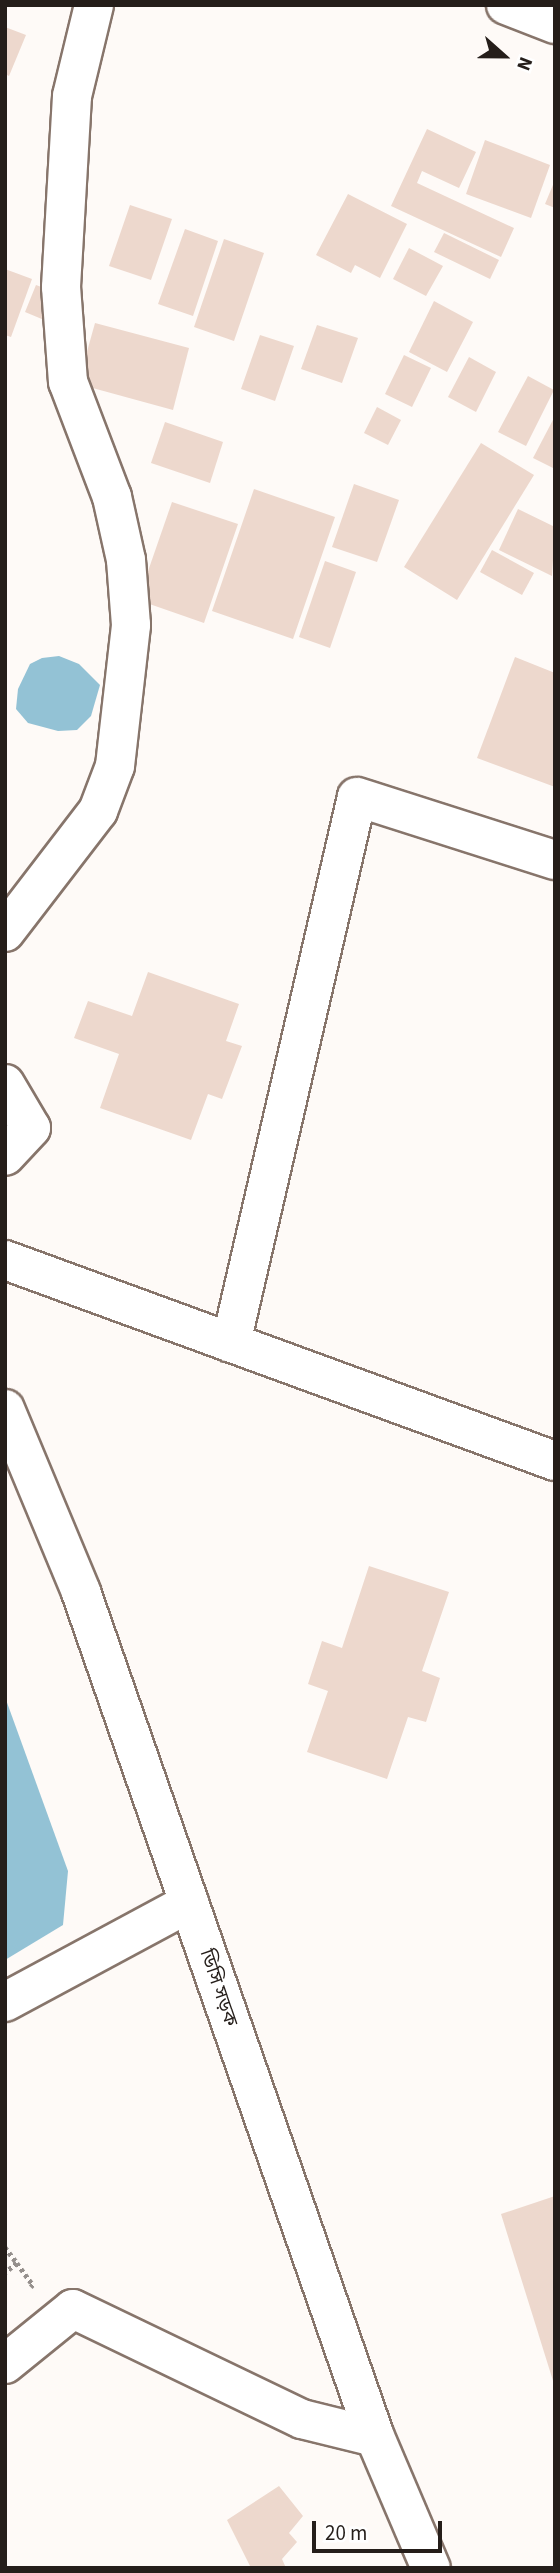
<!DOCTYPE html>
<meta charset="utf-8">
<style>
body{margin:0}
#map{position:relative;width:560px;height:2573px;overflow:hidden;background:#fefaf7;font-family:"Source Sans 3","Noto Sans Bengali",sans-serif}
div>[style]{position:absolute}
.water>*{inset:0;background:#93c2d5}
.building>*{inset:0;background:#edd8cd}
.path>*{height:4.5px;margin-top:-2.25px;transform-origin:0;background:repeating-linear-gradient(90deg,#958f8c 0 3.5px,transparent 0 7px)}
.roads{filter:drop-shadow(2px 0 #87756b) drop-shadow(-2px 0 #87756b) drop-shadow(0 2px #87756b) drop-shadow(0 -2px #87756b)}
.minor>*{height:38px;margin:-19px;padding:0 19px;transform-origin:19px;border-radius:19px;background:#fff}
span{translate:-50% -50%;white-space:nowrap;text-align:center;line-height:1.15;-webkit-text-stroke:6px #fff;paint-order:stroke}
.street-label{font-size:19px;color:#251e1a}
.frame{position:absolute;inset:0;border:7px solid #251e1a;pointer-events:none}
.north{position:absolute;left:469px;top:21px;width:70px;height:70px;-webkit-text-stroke:5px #fff;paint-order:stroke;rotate:111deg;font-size:19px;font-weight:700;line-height:28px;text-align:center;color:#251e1a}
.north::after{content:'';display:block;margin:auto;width:24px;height:32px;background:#251e1a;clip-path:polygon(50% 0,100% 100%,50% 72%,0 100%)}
.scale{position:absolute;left:312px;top:2521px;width:130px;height:32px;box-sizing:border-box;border:4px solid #251e1a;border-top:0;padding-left:9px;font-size:21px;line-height:24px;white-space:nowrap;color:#251e1a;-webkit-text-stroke:5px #fff;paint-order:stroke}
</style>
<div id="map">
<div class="water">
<div style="clip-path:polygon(59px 656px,79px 664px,100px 685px,91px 716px,77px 730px,58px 731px,28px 723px,16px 709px,18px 689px,30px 664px,42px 658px)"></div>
<div style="clip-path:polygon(5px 1697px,68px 1871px,63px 1925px,5px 1960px)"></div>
</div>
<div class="building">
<div style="clip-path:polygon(5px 27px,26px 35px,9px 76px,5px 74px)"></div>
<div style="clip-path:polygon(427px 129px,476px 152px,459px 188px,422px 171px,417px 183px,514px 228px,501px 257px,391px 206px)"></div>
<div style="clip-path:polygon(485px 140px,550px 165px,531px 218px,466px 194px)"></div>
<div style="clip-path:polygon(555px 180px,555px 208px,545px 204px)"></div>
<div style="clip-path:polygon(348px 194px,407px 224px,380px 278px,355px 265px,351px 273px,316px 255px)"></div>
<div style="clip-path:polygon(130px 205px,172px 219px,151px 280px,109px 266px)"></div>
<div style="clip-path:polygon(185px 229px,218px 241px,193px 316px,158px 304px)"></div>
<div style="clip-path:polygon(444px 233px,499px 260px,490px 279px,434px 252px)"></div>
<div style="clip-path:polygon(224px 239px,264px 253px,234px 341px,194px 327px)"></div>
<div style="clip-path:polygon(409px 248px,443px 266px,426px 296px,393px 279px)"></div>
<div style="clip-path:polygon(5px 269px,32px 279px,11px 337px,5px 335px)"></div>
<div style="clip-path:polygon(36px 285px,60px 294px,49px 322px,25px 312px)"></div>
<div style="clip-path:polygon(434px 301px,473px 322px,447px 372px,409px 352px)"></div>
<div style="clip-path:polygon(95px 323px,189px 348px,173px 410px,78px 384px)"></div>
<div style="clip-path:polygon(317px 325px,358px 338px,342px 383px,301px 369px)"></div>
<div style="clip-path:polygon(260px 335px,294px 346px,275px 401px,241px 389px)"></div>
<div style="clip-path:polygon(404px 355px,431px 368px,412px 407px,385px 394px)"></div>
<div style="clip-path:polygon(469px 357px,496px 372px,476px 412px,448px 397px)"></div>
<div style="clip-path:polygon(528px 376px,554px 390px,526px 446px,498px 432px)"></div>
<div style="clip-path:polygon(377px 407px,401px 420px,388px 445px,364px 433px)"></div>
<div style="clip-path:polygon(555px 416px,555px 469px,533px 458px)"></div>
<div style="clip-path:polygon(165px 422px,223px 442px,210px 483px,151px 463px)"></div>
<div style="clip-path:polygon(481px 443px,534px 475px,457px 600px,404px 567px)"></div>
<div style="clip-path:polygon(354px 484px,399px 500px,377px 562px,332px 547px)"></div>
<div style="clip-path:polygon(254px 489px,335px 517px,293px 639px,212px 611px)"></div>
<div style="clip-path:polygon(172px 502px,238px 524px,204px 623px,138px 600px)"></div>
<div style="clip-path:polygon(518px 509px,555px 527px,552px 576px,499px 550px)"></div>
<div style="clip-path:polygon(492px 550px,534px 573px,522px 595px,480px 572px)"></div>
<div style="clip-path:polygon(325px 561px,356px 572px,330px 648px,299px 637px)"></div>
<div style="clip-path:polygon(515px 657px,555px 673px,555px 787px,477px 758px)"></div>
<div style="clip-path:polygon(148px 972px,239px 1004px,226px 1041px,242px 1046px,222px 1099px,208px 1094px,191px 1140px,100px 1108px,119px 1054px,74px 1038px,88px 1001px,132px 1016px)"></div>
<div style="clip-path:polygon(369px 1566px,449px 1592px,422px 1671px,440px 1678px,426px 1722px,408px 1717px,387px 1779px,307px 1752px,328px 1691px,308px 1684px,322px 1641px,342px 1648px)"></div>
<div style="clip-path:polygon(555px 2196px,555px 2384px,554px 2384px,501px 2214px)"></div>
<div style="clip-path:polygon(279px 2486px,303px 2516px,289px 2533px,297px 2542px,282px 2559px,286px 2568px,251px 2568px,227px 2520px)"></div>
</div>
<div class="path">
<div style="left:5px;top:2247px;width:20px;rotate:53deg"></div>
<div style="left:17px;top:2263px;width:16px;rotate:140deg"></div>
<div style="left:17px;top:2263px;width:27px;rotate:54deg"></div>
<div style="left:33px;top:2285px;width:3px;rotate:135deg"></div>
</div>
<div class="roads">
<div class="minor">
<div style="left:506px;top:5px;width:53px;rotate:21.2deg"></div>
<div style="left:5px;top:932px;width:153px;rotate:-52.5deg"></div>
<div style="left:98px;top:811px;width:48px;rotate:-69.3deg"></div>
<div style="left:115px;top:766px;width:142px;rotate:-83.5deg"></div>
<div style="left:131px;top:625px;width:65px;rotate:-94.4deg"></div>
<div style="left:126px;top:560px;width:65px;rotate:-102.5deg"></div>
<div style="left:112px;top:497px;width:123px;rotate:-110.9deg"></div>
<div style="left:68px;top:382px;width:95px;rotate:-94.2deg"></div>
<div style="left:61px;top:287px;width:191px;rotate:-86.7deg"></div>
<div style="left:72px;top:96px;width:94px;rotate:-76.4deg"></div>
<div style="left:5px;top:1084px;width:51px;rotate:59.4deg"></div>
<div style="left:31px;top:1128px;width:38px;rotate:133deg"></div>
<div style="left:5px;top:1260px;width:586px;rotate:20.08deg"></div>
<div style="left:231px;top:1343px;width:560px;rotate:-77.01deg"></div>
<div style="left:357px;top:797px;width:208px;rotate:17.7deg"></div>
<div style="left:5px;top:1409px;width:198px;rotate:67.4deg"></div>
<div style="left:81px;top:1592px;width:895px;rotate:70.82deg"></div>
<div style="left:375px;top:2437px;width:142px;rotate:66.9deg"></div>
<div style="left:5px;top:2002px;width:209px;rotate:-28.3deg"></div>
<div style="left:5px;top:2364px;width:87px;rotate:-39deg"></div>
<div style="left:73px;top:2309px;width:254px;rotate:25.7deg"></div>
<div style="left:302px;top:2419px;width:75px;rotate:13.9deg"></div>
</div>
</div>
<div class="street-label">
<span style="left:218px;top:1988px;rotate:71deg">ডিসি সড়ক</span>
</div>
<div class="frame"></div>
<div class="north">N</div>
<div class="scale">20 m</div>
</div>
